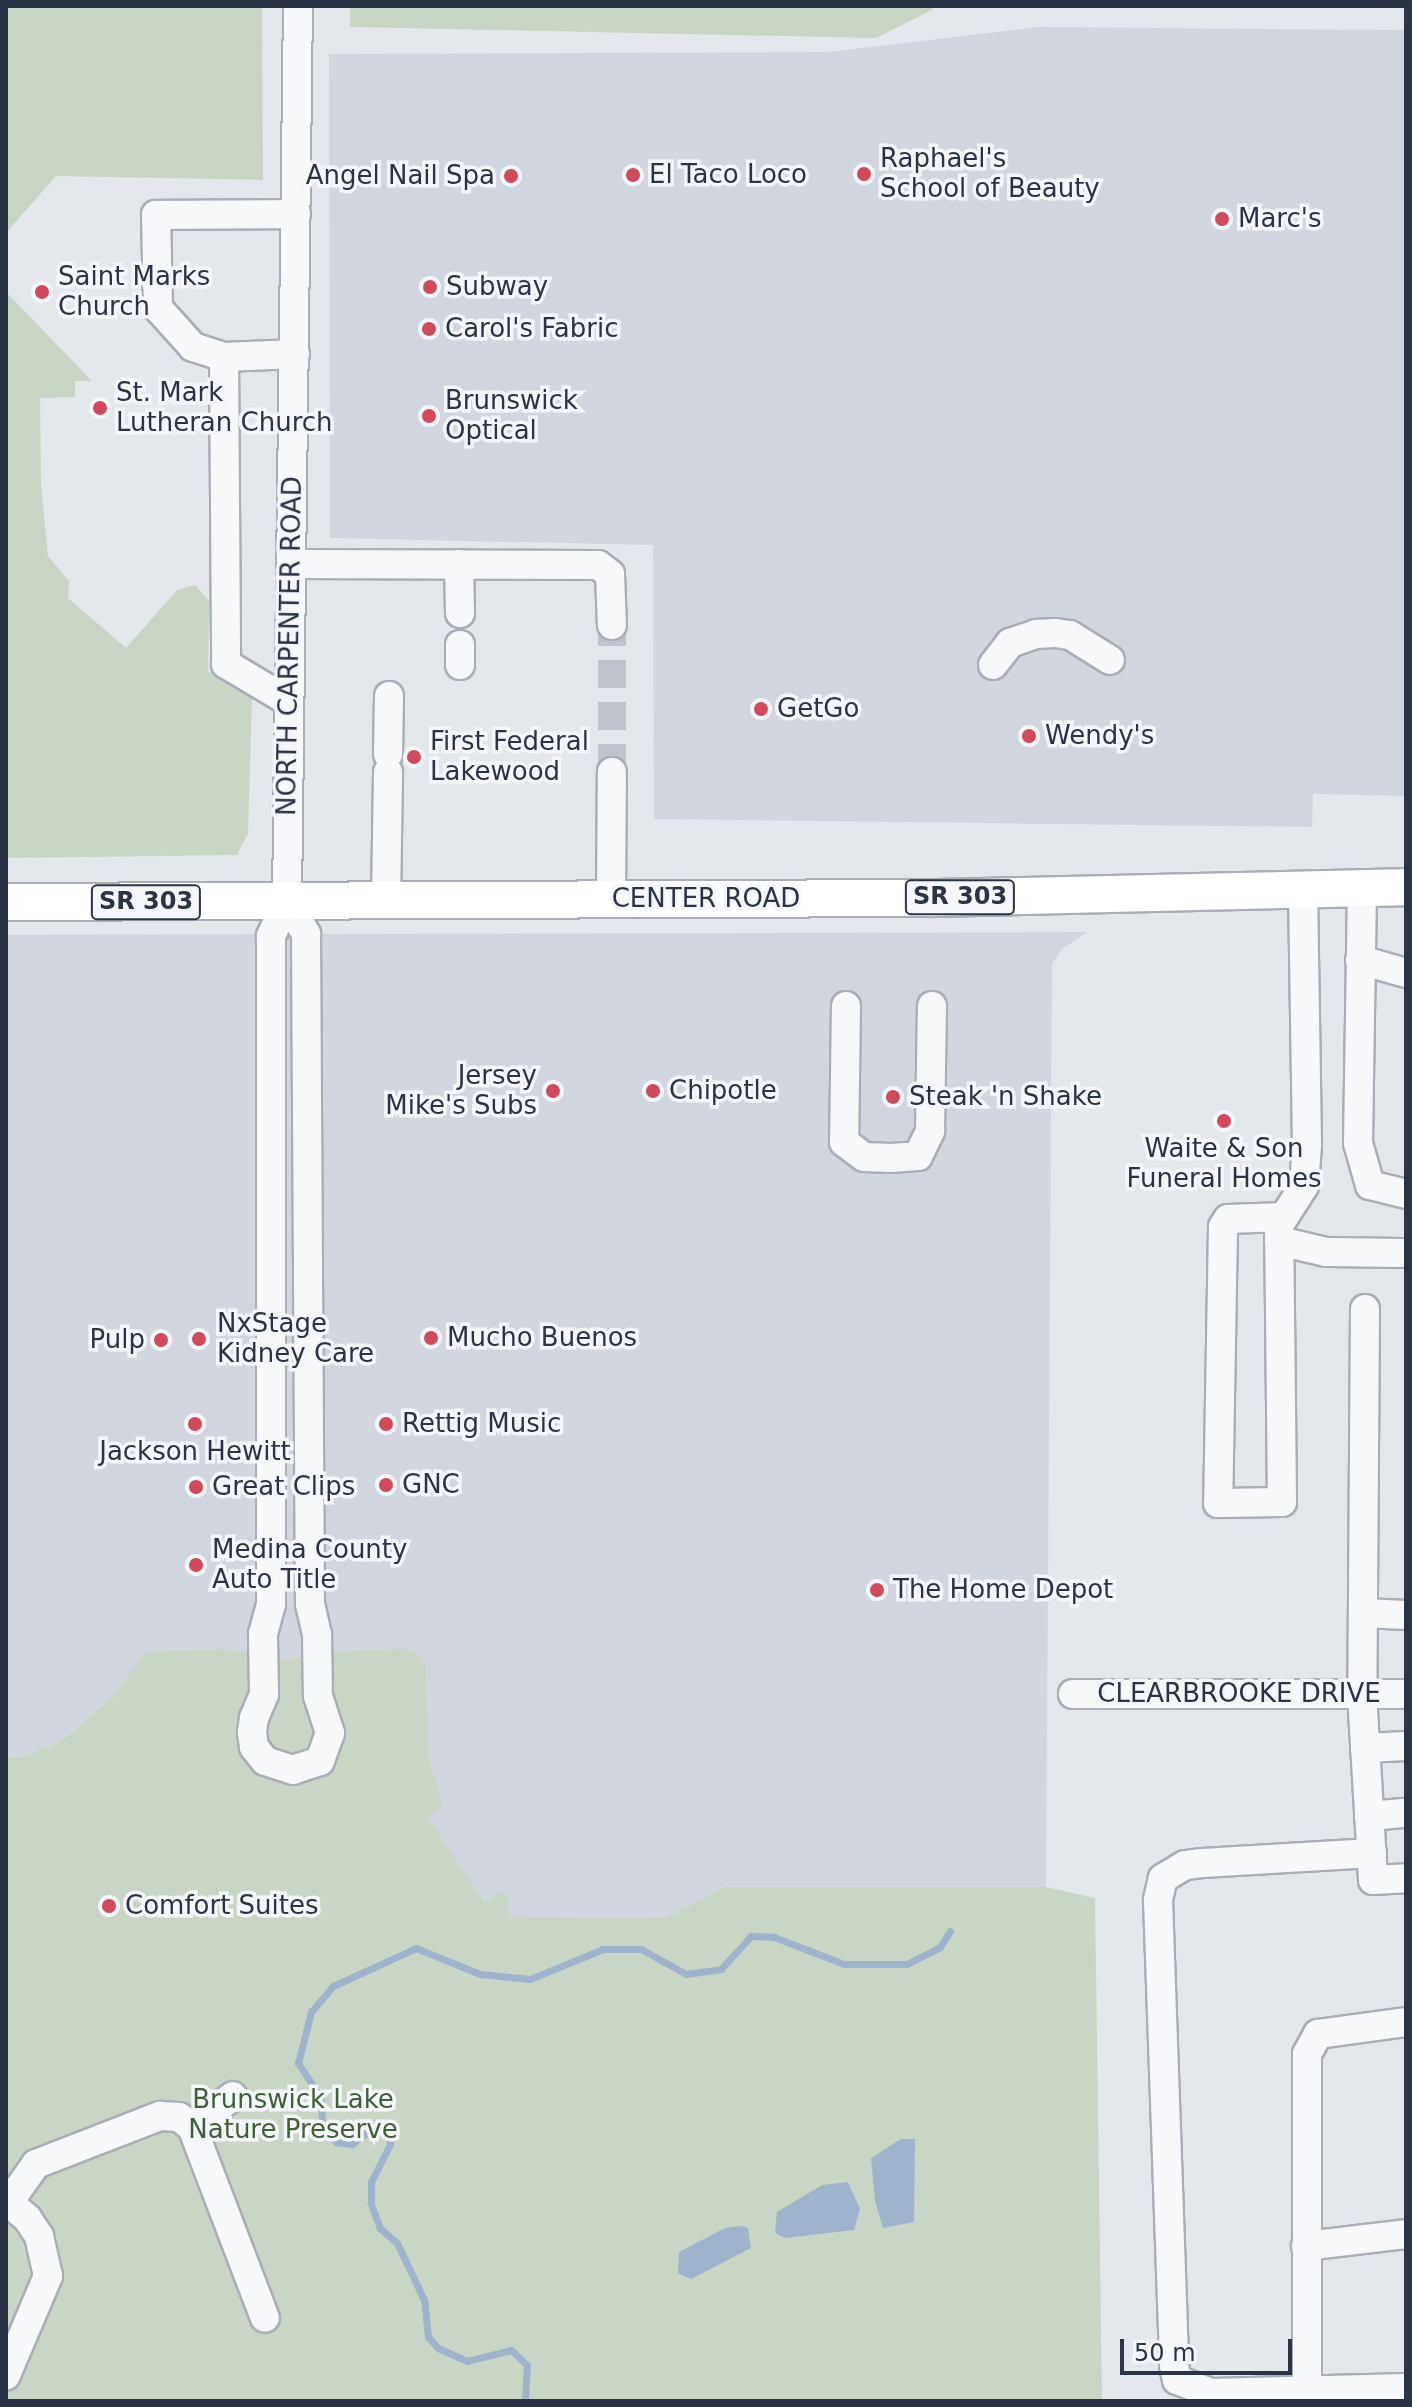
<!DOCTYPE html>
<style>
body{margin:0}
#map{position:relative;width:1412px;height:2407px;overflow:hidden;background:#e4e7ec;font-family:"DejaVu Sans",sans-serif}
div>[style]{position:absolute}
.built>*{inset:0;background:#d2d6de}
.green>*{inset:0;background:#c9d6c5}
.water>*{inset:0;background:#9fb4cc}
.stream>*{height:7px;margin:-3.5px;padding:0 3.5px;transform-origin:3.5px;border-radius:3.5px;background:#9fb4cc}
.minor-tunnel>*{height:28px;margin-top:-14px;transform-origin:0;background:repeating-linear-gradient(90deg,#bfc3cb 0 28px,transparent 0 42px)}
.roads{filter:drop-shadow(2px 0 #a9aeb7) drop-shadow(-2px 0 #a9aeb7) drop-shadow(0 2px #a9aeb7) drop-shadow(0 -2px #a9aeb7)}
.minor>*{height:28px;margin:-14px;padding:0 14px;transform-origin:14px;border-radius:14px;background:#f7f8fa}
.major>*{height:36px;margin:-18px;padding:0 18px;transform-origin:18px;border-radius:18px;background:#fff}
.dots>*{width:22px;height:22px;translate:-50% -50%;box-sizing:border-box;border:4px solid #f4f6f9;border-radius:50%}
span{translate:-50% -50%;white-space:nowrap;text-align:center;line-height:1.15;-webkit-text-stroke:7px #f4f6f9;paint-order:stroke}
.shield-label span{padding:2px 6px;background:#f4f6f9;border:2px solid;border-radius:6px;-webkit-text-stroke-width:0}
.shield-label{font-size:24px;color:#2b3445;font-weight:700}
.poi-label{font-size:26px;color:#2b3445}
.left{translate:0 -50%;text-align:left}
.right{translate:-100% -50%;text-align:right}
.street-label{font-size:26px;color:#2b3445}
.park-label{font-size:26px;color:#3f6138}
.frame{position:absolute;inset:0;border:8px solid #2b3445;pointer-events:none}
.scale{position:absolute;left:1120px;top:2339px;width:172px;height:36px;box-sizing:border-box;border:4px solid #2b3445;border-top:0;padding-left:10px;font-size:24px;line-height:28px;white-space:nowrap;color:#2b3445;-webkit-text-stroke:6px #f4f6f9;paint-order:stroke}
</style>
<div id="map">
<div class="built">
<div style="clip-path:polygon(1038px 27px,1406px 30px,1406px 796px,1313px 794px,1312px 827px,654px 819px,653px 545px,330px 538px,329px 54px,829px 52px)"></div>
<div style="clip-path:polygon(1087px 932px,1062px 949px,1052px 964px,1046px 1887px,725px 1887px,667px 1918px,508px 1917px,486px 1903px,426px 1817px,444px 1804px,429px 1759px,426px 1718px,354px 1650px,295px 1660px,141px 1656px,115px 1695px,58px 1742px,19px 1758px,6px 1758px,6px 935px)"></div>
</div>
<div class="green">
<div style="clip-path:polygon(6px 6px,262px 6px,263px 180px,56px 176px,6px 233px)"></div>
<div style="clip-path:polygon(350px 6px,932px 6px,932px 10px,876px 38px,350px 27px)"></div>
<div style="clip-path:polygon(6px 292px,92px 381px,75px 381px,75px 397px,40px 398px,41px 485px,48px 556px,69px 581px,68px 598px,126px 648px,177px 590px,195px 585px,209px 601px,208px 672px,226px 676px,252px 697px,248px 833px,237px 855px,6px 858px)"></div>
<div style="clip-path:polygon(227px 1649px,285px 1660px,354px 1650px,407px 1649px,419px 1654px,425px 1665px,429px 1759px,444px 1805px,427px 1817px,485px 1902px,502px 1892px,508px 1895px,509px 1917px,667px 1918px,725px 1887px,1046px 1887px,1095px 1898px,1102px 2401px,6px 2401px,6px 1758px,19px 1758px,59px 1742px,115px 1695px,141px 1656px,155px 1651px)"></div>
</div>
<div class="water">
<div style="clip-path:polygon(901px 2139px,915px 2139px,914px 2222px,883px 2228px,875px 2201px,871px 2158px)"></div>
<div style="clip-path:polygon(848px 2182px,860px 2209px,854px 2230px,785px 2238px,775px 2233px,777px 2212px,822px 2185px)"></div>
<div style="clip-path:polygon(742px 2226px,748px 2228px,751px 2248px,691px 2279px,678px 2273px,679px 2252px,725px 2228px)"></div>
</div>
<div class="stream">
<div style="left:525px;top:2401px;width:36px;rotate:-87deg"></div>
<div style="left:527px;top:2365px;width:22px;rotate:-137deg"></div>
<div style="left:511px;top:2350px;width:45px;rotate:166deg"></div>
<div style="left:467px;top:2361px;width:32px;rotate:-156deg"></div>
<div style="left:438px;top:2348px;width:15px;rotate:-132deg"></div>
<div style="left:428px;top:2337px;width:37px;rotate:-96deg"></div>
<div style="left:424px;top:2300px;width:63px;rotate:-115.3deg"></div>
<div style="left:397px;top:2243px;width:23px;rotate:-139deg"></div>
<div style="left:380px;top:2228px;width:26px;rotate:-111deg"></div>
<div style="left:371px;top:2204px;width:22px;rotate:-90deg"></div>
<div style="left:371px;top:2182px;width:42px;rotate:-63.4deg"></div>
<div style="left:390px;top:2144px;width:14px;rotate:-102deg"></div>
<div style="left:387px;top:2130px;width:23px;rotate:170deg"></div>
<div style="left:364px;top:2134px;width:16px;rotate:140deg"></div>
<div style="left:352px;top:2144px;width:16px;rotate:-173deg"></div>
<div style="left:336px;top:2142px;width:20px;rotate:-135deg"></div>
<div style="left:322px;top:2128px;width:30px;rotate:-92deg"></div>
<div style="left:321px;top:2098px;width:42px;rotate:-123.3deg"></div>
<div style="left:298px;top:2063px;width:53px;rotate:-75.7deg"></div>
<div style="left:311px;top:2012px;width:34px;rotate:-50deg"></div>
<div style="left:333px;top:1986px;width:91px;rotate:-24.6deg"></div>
<div style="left:416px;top:1948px;width:69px;rotate:22.1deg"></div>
<div style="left:480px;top:1974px;width:50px;rotate:5.7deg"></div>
<div style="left:530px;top:1979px;width:79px;rotate:-22.3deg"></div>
<div style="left:603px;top:1949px;width:38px"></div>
<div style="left:641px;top:1949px;width:51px;rotate:29.1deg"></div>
<div style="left:686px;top:1974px;width:35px;rotate:-8deg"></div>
<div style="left:721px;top:1969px;width:45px;rotate:-47.7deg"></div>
<div style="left:751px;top:1936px;width:23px;rotate:2deg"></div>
<div style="left:774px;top:1937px;width:75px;rotate:21.1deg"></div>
<div style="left:844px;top:1964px;width:63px"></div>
<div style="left:907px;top:1964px;width:37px;rotate:-27deg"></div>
<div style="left:940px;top:1947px;width:19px;rotate:-58deg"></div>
</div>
<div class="minor-tunnel">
<div style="left:612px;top:772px;width:147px;rotate:-90deg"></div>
</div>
<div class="roads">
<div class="minor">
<div style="left:295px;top:354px;width:71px;rotate:177.6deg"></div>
<div style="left:224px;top:357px;width:33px;rotate:-162deg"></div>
<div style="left:193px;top:347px;width:52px;rotate:-131.9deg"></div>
<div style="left:158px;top:308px;width:93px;rotate:-91.2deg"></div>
<div style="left:156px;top:215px;width:140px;rotate:-0.4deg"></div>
<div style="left:224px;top:357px;width:307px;rotate:89.6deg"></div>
<div style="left:226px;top:664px;width:72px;rotate:30.8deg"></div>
<div style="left:293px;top:564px;width:305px;rotate:0.2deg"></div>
<div style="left:598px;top:565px;width:15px;rotate:37deg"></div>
<div style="left:610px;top:574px;width:51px;rotate:87.8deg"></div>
<div style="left:459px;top:564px;width:49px;rotate:88.8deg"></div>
<div style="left:460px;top:665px;width:20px;rotate:-90deg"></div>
<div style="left:993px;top:665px;width:28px;rotate:-52deg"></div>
<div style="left:1010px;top:643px;width:28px;rotate:-19deg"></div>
<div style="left:1036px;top:634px;width:19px;rotate:-3deg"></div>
<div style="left:1055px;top:633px;width:15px;rotate:8deg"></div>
<div style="left:1070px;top:635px;width:47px;rotate:32deg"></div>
<div style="left:388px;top:754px;width:58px;rotate:-89deg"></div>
<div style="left:1362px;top:889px;width:254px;rotate:90.9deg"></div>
<div style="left:1358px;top:1143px;width:44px;rotate:74.1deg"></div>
<div style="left:1370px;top:1185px;width:37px;rotate:14deg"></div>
<div style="left:611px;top:900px;width:128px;rotate:-89.6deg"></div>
<div style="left:287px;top:902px;width:37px;rotate:59deg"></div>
<div style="left:306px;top:934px;width:670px;rotate:89.66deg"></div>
<div style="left:310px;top:1604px;width:32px;rotate:77deg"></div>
<div style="left:317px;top:1635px;width:61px;rotate:89.1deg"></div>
<div style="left:318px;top:1696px;width:39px;rotate:72deg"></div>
<div style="left:330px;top:1733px;width:30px;rotate:110deg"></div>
<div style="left:320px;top:1761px;width:28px;rotate:162deg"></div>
<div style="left:293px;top:1770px;width:29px;rotate:-162deg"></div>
<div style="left:265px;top:1761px;width:18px;rotate:-128deg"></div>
<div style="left:254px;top:1747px;width:15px;rotate:-98deg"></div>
<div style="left:252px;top:1732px;width:14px;rotate:-82deg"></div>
<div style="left:254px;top:1718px;width:26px;rotate:-67deg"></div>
<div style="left:264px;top:1694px;width:60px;rotate:-91deg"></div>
<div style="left:263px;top:1634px;width:31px;rotate:-75deg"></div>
<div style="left:271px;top:1604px;width:668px;rotate:-90deg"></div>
<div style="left:271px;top:936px;width:38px;rotate:-65deg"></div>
<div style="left:287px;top:902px;width:896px;rotate:-89.3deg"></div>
<div style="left:386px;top:902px;width:130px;rotate:-89.1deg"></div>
<div style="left:1360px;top:960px;width:48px;rotate:15.8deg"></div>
<div style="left:846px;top:1006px;width:136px;rotate:90.8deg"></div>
<div style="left:844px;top:1142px;width:25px;rotate:37deg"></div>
<div style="left:864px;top:1157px;width:27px;rotate:2deg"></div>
<div style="left:891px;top:1158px;width:27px;rotate:-4deg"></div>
<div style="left:918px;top:1156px;width:28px;rotate:-64deg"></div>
<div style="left:930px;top:1131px;width:125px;rotate:-89.1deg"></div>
<div style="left:1284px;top:1217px;width:56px;rotate:178deg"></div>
<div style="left:1228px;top:1219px;width:9px;rotate:122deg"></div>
<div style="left:1223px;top:1227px;width:276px;rotate:91deg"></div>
<div style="left:1218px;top:1503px;width:64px;rotate:-0.9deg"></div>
<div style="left:1282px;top:1502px;width:277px;rotate:-90.6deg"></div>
<div style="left:1279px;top:1225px;width:46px;rotate:-57.3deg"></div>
<div style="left:1304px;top:1186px;width:41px;rotate:-85.8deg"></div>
<div style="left:1307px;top:1145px;width:256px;rotate:-90.9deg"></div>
<div style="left:1279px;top:1241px;width:48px;rotate:13.2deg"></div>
<div style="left:1326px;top:1252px;width:80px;rotate:0.7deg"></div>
<div style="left:1365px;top:1309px;width:385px;rotate:90.4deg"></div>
<div style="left:1362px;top:1694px;width:186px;rotate:86.6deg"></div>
<div style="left:1373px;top:1880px;width:33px;rotate:-3deg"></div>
<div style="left:1363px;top:1613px;width:43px;rotate:2.7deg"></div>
<div style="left:1073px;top:1694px;width:333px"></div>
<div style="left:1365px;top:1748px;width:41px;rotate:-2.8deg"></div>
<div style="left:1369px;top:1816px;width:37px;rotate:-5deg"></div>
<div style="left:1372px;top:1853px;width:170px;rotate:176.6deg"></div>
<div style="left:1202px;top:1863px;width:17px;rotate:173deg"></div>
<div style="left:1185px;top:1865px;width:26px;rotate:149deg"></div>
<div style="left:1163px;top:1878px;width:23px;rotate:103deg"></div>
<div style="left:1158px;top:1900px;width:466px;rotate:88deg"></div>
<div style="left:1174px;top:2366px;width:14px;rotate:78deg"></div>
<div style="left:1177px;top:2380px;width:36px;rotate:21deg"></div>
<div style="left:1211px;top:2393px;width:195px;rotate:-1.5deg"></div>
<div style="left:192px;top:2127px;width:51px;rotate:-37.1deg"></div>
<div style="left:6px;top:2201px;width:27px;rotate:39deg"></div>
<div style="left:27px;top:2218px;width:22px;rotate:56deg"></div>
<div style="left:39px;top:2236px;width:41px;rotate:77.3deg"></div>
<div style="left:48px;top:2276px;width:108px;rotate:113deg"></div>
<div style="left:9px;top:2202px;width:47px;rotate:-54.6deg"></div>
<div style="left:36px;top:2164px;width:133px;rotate:-21.2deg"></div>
<div style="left:160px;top:2116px;width:19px;rotate:3deg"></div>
<div style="left:179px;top:2117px;width:16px;rotate:38deg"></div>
<div style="left:192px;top:2127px;width:204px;rotate:69.1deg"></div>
<div style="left:1306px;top:2246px;width:101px;rotate:-6.8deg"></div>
<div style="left:1307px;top:2390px;width:336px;rotate:-90deg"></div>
<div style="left:1307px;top:2054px;width:23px;rotate:-61deg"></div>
<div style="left:1318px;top:2034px;width:89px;rotate:-7.8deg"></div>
</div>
<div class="major">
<div style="left:6px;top:902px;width:927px;rotate:-0.25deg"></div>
<div style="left:933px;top:898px;width:473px;rotate:-1.3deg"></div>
</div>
</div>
<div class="dots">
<div style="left:864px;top:174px;background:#d1495b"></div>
<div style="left:633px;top:175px;background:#d1495b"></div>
<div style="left:511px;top:176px;background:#d1495b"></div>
<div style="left:1222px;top:219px;background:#d1495b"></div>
<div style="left:430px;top:287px;background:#d1495b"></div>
<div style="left:42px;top:292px;background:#d1495b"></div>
<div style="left:429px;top:329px;background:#d1495b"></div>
<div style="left:100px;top:408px;background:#d1495b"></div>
<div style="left:429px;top:416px;background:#d1495b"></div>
<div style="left:761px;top:709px;background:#d1495b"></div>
<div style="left:1029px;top:736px;background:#d1495b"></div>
<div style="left:414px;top:757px;background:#d1495b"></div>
<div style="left:553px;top:1091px;background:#d1495b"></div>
<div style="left:653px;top:1091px;background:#d1495b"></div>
<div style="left:893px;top:1097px;background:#d1495b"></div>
<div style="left:1224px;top:1121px;background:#d1495b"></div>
<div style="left:431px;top:1338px;background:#d1495b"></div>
<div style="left:199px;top:1339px;background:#d1495b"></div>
<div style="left:161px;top:1340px;background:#d1495b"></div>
<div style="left:195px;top:1424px;background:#d1495b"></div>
<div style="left:386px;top:1424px;background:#d1495b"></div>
<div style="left:386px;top:1485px;background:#d1495b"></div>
<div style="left:196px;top:1487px;background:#d1495b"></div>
<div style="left:196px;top:1565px;background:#d1495b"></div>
<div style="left:877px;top:1590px;background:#d1495b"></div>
<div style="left:109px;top:1906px;background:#d1495b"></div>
</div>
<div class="shield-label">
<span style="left:960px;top:897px">SR 303</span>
<span style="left:146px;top:902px">SR 303</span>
</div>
<div class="poi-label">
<span class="left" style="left:880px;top:174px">Raphael's<br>School of Beauty</span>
<span class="left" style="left:649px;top:175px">El Taco Loco</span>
<span class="right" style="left:495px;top:176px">Angel Nail Spa</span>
<span class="left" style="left:1238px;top:219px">Marc's</span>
<span class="left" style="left:58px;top:292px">Saint Marks<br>Church</span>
<span class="left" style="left:446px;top:287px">Subway</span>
<span class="left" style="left:445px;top:329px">Carol's Fabric</span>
<span class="left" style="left:116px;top:408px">St. Mark<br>Lutheran Church</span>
<span class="left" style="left:445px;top:416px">Brunswick<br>Optical</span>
<span class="left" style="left:777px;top:709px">GetGo</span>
<span class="left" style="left:1045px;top:736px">Wendy's</span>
<span class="left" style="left:430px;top:757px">First Federal<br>Lakewood</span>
<span class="right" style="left:537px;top:1091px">Jersey<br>Mike's Subs</span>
<span class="left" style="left:669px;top:1091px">Chipotle</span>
<span class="left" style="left:909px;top:1097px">Steak 'n Shake</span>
<span style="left:1224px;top:1164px">Waite &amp; Son<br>Funeral Homes</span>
<span class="left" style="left:217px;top:1339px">NxStage<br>Kidney Care</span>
<span class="left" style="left:447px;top:1338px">Mucho Buenos</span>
<span class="right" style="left:145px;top:1340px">Pulp</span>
<span class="left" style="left:402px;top:1424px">Rettig Music</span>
<span style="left:195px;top:1452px">Jackson Hewitt</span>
<span class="left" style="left:402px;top:1485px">GNC</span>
<span class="left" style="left:212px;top:1487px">Great Clips</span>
<span class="left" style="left:212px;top:1565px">Medina County<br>Auto Title</span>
<span class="left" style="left:893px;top:1590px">The Home Depot</span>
<span class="left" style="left:125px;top:1906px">Comfort Suites</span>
</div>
<div class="street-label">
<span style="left:290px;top:646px;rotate:-89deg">NORTH CARPENTER ROAD</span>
<span style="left:706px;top:899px">CENTER ROAD</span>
<span style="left:1239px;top:1694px">CLEARBROOKE DRIVE</span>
</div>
<div class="park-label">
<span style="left:293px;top:2115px">Brunswick Lake<br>Nature Preserve</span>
</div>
<div class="frame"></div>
<div class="scale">50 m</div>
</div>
